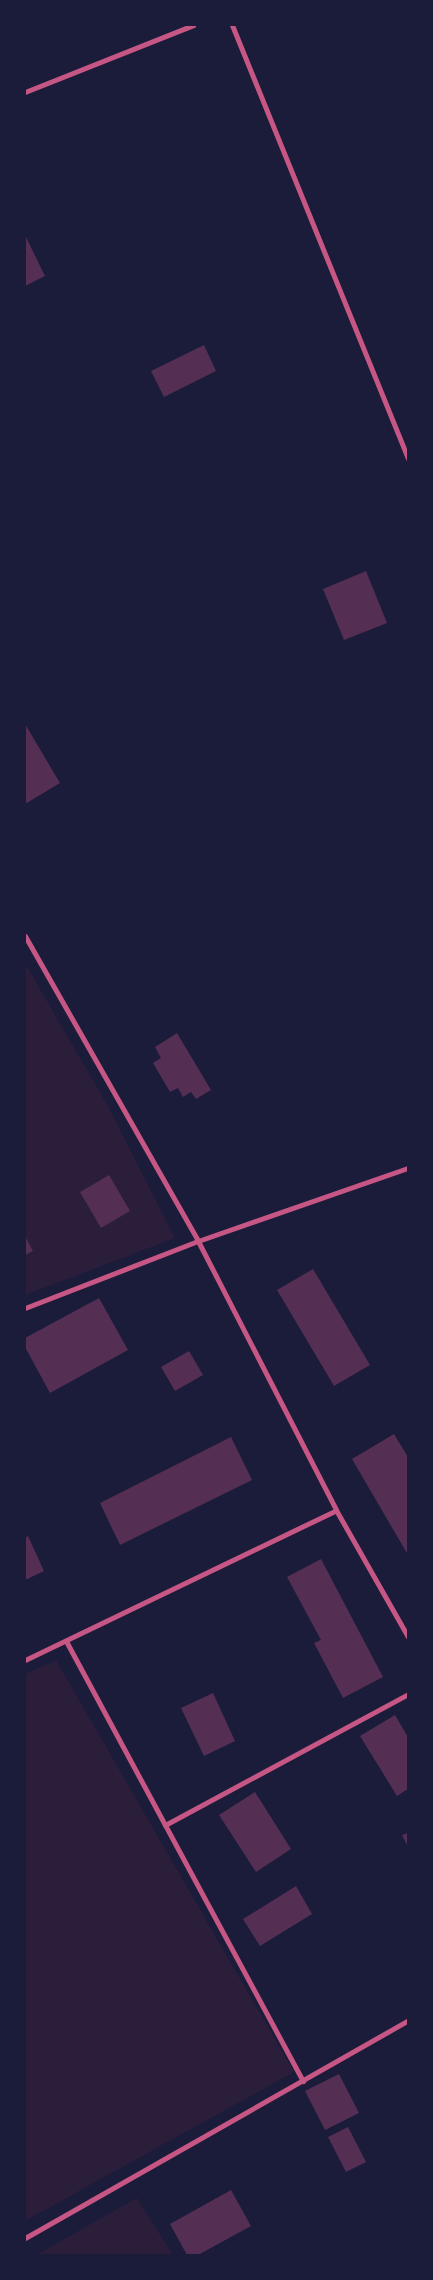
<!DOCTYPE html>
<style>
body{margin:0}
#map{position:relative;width:433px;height:2280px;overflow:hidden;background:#1b1b3a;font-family:"Open Sans",sans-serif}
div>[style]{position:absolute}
.green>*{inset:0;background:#2a1e3b}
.building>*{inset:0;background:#542f53}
.minor>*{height:5px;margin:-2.5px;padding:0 2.5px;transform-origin:2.5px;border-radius:2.5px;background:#c65784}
span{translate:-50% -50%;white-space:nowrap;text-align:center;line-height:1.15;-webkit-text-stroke:4px #1b1b3a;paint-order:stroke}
.frame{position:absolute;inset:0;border:26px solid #1b1b3a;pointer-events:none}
</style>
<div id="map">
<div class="green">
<div style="clip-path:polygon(25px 963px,108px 1106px,175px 1238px,25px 1295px)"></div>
<div style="clip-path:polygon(56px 1660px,294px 2072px,25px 2221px,25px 1674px)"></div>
<div style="clip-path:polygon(137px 2198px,173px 2255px,36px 2255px)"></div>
</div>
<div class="building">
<div style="clip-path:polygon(25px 235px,45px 276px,25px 286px)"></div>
<div style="clip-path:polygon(204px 345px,216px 371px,164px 397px,151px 371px)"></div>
<div style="clip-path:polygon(366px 571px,387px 623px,344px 640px,323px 589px)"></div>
<div style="clip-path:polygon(25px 724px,60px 783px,25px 804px)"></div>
<div style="clip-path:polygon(177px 1033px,211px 1090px,196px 1099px,191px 1092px,183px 1097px,178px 1088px,170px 1092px,153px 1063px,161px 1058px,155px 1047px)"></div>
<div style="clip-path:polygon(109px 1175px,130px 1211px,101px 1228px,80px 1192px)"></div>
<div style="clip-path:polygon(25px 1236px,33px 1251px,25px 1255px)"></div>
<div style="clip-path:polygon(313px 1269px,370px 1365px,334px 1386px,277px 1290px)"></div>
<div style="clip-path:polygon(99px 1298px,128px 1350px,50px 1393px,25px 1347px,25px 1338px)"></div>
<div style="clip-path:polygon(189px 1351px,203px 1375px,175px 1391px,161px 1367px)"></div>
<div style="clip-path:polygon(394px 1434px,408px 1457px,408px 1555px,352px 1459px)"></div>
<div style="clip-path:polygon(231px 1437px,252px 1480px,120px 1545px,100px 1503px)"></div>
<div style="clip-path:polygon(28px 1536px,44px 1571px,25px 1580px,25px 1538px)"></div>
<div style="clip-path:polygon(321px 1559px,383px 1677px,343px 1698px,314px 1643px,321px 1640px,287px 1577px)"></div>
<div style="clip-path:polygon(213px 1693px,235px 1741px,204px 1756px,181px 1708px)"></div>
<div style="clip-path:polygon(395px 1715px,408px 1737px,408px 1789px,397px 1796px,360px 1736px)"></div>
<div style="clip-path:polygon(255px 1792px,291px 1849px,256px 1872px,219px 1815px)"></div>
<div style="clip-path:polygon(408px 1833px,408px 1847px,402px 1835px)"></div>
<div style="clip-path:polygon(296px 1886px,312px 1914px,260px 1946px,243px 1919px)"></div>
<div style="clip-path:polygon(339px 2074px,359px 2113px,325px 2130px,305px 2091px)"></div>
<div style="clip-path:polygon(348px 2127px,366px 2162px,346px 2172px,328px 2137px)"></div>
<div style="clip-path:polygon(231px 2190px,251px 2226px,198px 2255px,187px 2255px,170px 2224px)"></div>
</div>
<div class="minor">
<div style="left:232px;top:25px;width:468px;rotate:67.9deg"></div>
<div style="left:25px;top:92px;width:181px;rotate:-21.7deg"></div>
<div style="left:25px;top:936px;width:351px;rotate:60.4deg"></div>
<div style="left:198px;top:1241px;width:302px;rotate:62.8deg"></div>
<div style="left:336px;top:1510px;width:146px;rotate:60.4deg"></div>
<div style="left:25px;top:1308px;width:186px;rotate:-21.2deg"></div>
<div style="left:198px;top:1241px;width:222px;rotate:-19.2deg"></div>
<div style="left:66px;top:1641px;width:500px;rotate:61.7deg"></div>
<div style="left:25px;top:1660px;width:345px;rotate:-25.7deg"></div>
<div style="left:165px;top:1825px;width:276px;rotate:-28.3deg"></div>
<div style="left:25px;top:2238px;width:441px;rotate:-29.6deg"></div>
</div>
<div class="frame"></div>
</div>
